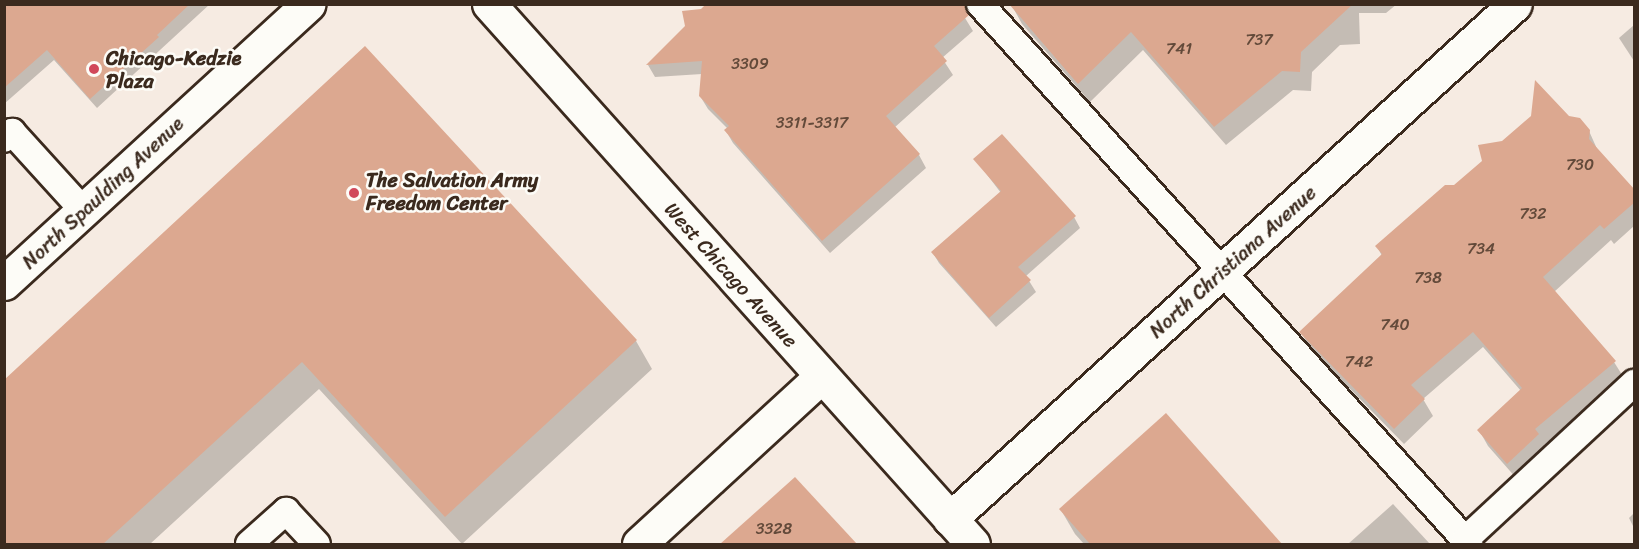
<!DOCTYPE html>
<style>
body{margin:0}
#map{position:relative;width:1639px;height:549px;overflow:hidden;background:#f6ebe2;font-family:Sriracha,sans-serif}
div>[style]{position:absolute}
.shadow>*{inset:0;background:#0003}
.building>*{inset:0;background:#dca890}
.roads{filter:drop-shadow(2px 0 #3b2a1e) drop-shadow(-2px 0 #3b2a1e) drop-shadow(0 2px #3b2a1e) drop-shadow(0 -2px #3b2a1e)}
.lane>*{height:26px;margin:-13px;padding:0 13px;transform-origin:13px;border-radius:13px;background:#fdfcf7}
.street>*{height:33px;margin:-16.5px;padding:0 16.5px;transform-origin:16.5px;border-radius:16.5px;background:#fdfcf7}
.secondary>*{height:33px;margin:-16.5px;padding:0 16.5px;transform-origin:16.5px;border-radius:16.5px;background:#fdfcf7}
.dots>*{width:16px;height:16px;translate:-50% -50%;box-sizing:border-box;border:3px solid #fdfcf7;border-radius:50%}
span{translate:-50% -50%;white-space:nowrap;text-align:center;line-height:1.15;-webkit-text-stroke:5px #fdfcf7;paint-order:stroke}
.number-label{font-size:16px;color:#634a3a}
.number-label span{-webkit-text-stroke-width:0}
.poi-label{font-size:20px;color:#3b2a1e;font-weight:700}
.left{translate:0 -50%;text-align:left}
.street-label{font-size:20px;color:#3b2a1e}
.frame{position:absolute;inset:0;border:6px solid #3b2a1e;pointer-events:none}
</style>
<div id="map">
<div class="shadow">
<div style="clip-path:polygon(4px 4px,210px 4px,97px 108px,54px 60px,4px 104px)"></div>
<div style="clip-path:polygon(1011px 4px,1397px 4px,1386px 13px,1359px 13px,1360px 44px,1340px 45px,1312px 72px,1311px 91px,1293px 90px,1226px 145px,1143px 50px,1090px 102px,1022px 24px)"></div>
<div style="clip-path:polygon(965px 18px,973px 31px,942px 58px,953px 75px,894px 128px,919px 155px,926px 168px,830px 253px,733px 143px,726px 131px,728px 129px,708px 109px,700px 96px,702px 74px,655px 77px,648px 65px,687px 27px)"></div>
<div style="clip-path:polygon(1634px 25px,1634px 61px,1619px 38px)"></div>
<div style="clip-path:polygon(365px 48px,636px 341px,652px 369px,462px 544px,319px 389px,150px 544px,4px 544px,4px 382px)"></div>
<div style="clip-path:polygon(1569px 118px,1589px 131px,1598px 151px,1634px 192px,1634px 226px,1614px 244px,1611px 240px,1554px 292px,1614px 362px,1624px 378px,1544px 445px,1548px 451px,1517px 479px,1488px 446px,1479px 430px,1521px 391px,1483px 347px,1423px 399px,1433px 416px,1404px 444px,1310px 348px,1301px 332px,1382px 256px,1377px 246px,1455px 187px,1503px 142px)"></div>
<div style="clip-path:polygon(975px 159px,1074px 217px,1080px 228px,1026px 276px,1036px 292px,996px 327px,939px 263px,933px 253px,1001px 193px)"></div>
<div style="clip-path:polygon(1166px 415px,1280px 544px,1084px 544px,1075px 534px,1061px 510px)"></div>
<div style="clip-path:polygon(794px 479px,855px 544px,722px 544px)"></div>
<div style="clip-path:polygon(1393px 504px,1430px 544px,1348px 544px)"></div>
<div style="clip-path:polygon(1634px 513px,1634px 528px,1629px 518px)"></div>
</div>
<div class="building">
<div style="clip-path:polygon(4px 4px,190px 4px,157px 35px,159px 37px,90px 99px,47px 50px,4px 88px)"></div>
<div style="clip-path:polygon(706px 4px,965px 4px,969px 15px,934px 46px,947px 61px,886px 116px,920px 154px,822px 241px,724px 130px,729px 126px,699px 96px,702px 61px,646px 65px,685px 26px,682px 11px,701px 9px)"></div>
<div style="clip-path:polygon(1009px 4px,1353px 4px,1301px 52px,1300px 72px,1282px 71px,1214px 127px,1131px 32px,1078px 84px)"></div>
<div style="clip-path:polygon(365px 46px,637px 340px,445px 517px,302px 362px,103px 544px,4px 544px,4px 380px)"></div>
<div style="clip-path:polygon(1535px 80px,1569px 116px,1580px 118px,1590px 130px,1589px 139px,1635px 190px,1635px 202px,1604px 229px,1600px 225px,1543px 277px,1616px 361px,1535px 429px,1539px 434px,1507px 464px,1477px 430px,1522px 388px,1473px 332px,1411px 385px,1425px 399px,1394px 429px,1299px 332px,1382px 254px,1375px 246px,1445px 185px,1454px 185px,1482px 161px,1478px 145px,1502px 141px,1531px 116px)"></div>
<div style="clip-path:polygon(1002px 134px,1076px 216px,1018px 267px,1031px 280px,989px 318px,931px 252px,1001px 191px,973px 159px)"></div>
<div style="clip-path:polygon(1166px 413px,1282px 544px,1090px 544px,1059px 509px)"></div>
<div style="clip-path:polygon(795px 477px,857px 544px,720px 544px)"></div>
</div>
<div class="roads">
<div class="lane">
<div style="left:980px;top:4px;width:729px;rotate:47.84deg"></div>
<div style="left:4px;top:139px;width:11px;rotate:-41deg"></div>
<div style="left:12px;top:132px;width:107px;rotate:47.7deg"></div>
<div style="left:1465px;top:540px;width:231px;rotate:-42.9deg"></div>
<div style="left:249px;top:544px;width:50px;rotate:-41.7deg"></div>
<div style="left:286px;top:511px;width:45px;rotate:46.8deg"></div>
</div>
<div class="street">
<div style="left:4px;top:283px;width:413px;rotate:-42.5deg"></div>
<div style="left:950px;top:519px;width:764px;rotate:-42.35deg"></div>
<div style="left:639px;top:544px;width:248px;rotate:-42.6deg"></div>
</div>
<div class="secondary">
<div style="left:489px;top:4px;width:725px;rotate:48.13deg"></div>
</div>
</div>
<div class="dots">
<div style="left:94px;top:69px;background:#d1495b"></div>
<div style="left:354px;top:193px;background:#d1495b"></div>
</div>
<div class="number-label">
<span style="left:1259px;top:40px">737</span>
<span style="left:1179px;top:49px">741</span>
<span style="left:750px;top:64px">3309</span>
<span style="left:812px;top:123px">3311-3317</span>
<span style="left:1580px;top:165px">730</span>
<span style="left:1533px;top:214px">732</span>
<span style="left:1481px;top:249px">734</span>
<span style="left:1428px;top:278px">738</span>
<span style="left:1395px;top:325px">740</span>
<span style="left:1359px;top:362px">742</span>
<span style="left:774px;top:529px">3328</span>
</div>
<div class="poi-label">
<span class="left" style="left:106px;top:70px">Chicago-Kedzie<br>Plaza</span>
<span class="left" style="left:366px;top:192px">The Salvation Army<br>Freedom Center</span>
</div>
<div class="street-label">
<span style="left:103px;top:193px;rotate:-43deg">North Spaulding Avenue</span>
<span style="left:1233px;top:262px;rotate:-42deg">North Christiana Avenue</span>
<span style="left:731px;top:275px;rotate:48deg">West Chicago Avenue</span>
</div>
<div class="frame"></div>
</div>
